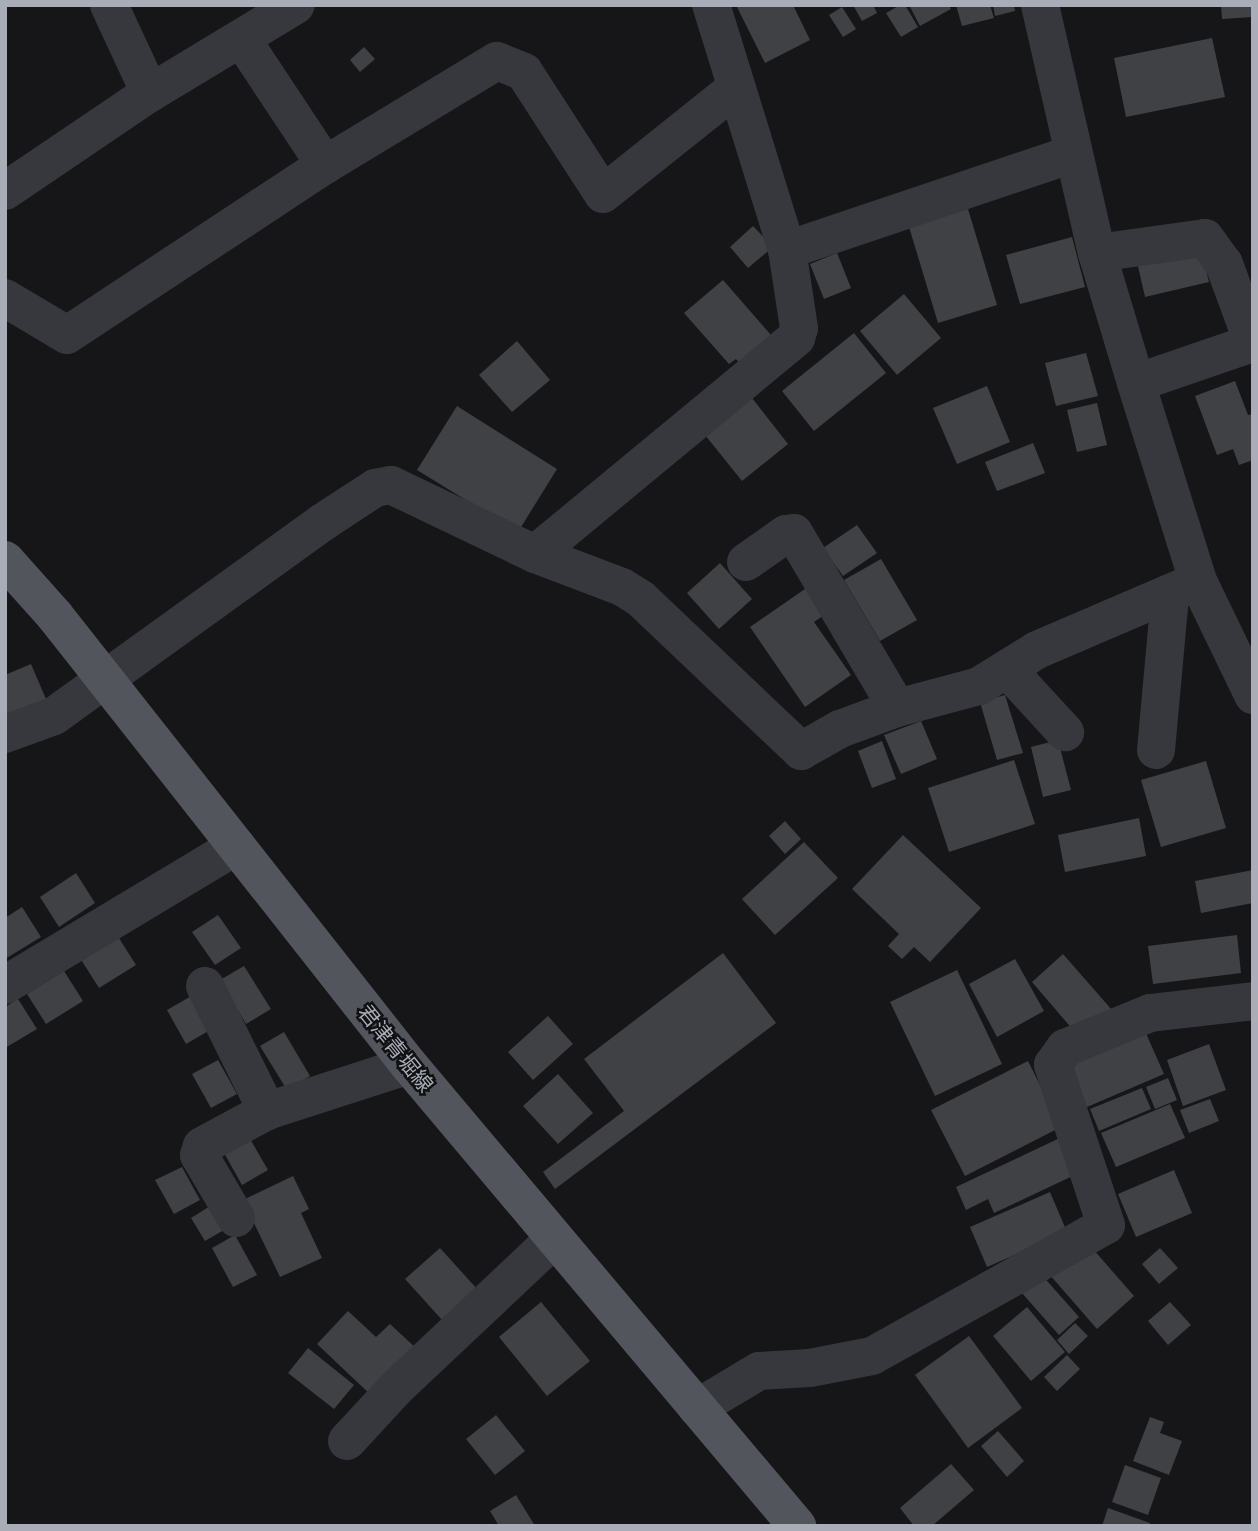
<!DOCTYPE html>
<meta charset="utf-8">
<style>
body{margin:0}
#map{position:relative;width:1258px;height:1531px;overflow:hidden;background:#161618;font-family:"Golos Text","Noto Sans JP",sans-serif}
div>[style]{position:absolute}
.building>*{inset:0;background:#404145}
.minor>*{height:38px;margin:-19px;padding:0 19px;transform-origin:19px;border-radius:19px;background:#37383d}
.major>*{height:38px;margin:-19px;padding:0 19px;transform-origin:19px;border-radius:19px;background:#53555c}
span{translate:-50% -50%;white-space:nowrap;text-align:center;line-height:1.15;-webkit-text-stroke:5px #111113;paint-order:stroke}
.street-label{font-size:21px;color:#a8adb8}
.frame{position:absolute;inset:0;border:7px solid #a8adb8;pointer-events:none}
</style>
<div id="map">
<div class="building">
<div style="clip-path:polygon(736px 5px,793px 5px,810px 40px,765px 63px)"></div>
<div style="clip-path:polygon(853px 5px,873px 5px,877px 13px,862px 21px)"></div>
<div style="clip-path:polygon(900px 5px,905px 5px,918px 27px,901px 37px,886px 13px)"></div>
<div style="clip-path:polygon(909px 5px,949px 5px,951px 9px,920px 26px)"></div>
<div style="clip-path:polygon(956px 5px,990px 5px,994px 18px,962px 26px)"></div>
<div style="clip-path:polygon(993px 5px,1014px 5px,1015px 11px,995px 16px)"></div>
<div style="clip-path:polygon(1221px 5px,1253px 5px,1253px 17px,1222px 19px)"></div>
<div style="clip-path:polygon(842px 7px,856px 29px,843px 37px,829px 15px)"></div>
<div style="clip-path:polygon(1212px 38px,1225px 97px,1126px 117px,1114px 58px)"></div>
<div style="clip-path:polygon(364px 47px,375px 59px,360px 72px,350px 60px)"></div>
<div style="clip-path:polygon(968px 209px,997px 305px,938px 323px,909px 227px)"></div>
<div style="clip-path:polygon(753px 226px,773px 247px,748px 268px,730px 247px)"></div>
<div style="clip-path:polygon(1072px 237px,1085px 287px,1020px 304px,1006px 255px)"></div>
<div style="clip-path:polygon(1201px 248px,1209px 282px,1145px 297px,1137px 262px)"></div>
<div style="clip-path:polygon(837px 253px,851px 288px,824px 299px,810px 264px)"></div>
<div style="clip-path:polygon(723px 280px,777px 342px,745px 370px,736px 359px,729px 364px,684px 313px)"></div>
<div style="clip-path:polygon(904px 294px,941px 338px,897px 375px,860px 331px)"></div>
<div style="clip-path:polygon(854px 333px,886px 373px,814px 431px,782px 391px)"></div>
<div style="clip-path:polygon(517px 341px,550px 380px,512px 412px,479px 375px)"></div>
<div style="clip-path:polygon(1086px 353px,1098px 396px,1056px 406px,1045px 363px)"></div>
<div style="clip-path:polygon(1235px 381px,1248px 415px,1253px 414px,1253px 460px,1239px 465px,1233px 449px,1217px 455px,1195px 396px)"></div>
<div style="clip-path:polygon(987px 386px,1010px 442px,957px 464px,933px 408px)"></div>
<div style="clip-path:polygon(752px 398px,788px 444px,742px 481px,705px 435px)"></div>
<div style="clip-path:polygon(1097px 403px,1107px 445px,1077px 452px,1067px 410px)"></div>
<div style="clip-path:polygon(457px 406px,557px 469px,518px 532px,417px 470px)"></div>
<div style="clip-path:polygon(1033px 443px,1045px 473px,997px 491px,985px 462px)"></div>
<div style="clip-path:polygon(857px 525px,877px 553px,843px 576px,823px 548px)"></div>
<div style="clip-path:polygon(881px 559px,917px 620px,880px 641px,844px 580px)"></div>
<div style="clip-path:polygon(720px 563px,752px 599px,719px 629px,687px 593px)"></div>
<div style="clip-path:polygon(815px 582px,833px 609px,814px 622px,851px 675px,805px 707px,750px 627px)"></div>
<div style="clip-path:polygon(31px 664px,46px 699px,5px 717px,5px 675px)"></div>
<div style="clip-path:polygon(1005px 695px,1023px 753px,997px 760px,980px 702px)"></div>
<div style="clip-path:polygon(921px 721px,937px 759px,901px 774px,884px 735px)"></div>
<div style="clip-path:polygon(1058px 740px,1071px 790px,1043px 797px,1031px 747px)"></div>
<div style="clip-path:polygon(882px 741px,896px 779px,872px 788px,858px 751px)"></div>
<div style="clip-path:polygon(1014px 760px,1035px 824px,949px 852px,928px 788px)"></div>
<div style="clip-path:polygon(1206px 761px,1226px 828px,1161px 847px,1141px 780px)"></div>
<div style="clip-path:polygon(1139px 818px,1146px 856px,1065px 872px,1058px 835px)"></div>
<div style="clip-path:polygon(785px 821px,801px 839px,785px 854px,769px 836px)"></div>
<div style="clip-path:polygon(903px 835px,981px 908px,930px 962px,914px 947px,902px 959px,888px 946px,899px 934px,852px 889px)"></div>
<div style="clip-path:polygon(804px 842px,838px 878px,775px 935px,742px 899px)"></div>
<div style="clip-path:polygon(1253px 870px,1253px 903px,1201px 913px,1195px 881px)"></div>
<div style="clip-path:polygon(76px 873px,95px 903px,59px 927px,40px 897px)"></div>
<div style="clip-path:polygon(22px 907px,41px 937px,5px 959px,5px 918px)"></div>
<div style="clip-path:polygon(218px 915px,241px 948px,215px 965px,192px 932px)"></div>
<div style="clip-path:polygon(117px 935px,136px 965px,99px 988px,80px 958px)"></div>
<div style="clip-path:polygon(1237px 935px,1241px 973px,1153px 984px,1148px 946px)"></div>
<div style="clip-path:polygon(723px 953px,776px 1023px,555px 1189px,543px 1172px,624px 1111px,584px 1059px)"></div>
<div style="clip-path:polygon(1063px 954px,1112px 1010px,1080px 1038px,1032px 982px)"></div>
<div style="clip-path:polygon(1015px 959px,1044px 1011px,997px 1037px,969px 984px)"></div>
<div style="clip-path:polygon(244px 966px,271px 1009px,246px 1024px,220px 980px)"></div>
<div style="clip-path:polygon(957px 970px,1002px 1064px,935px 1096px,890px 1002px)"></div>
<div style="clip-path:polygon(64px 971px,83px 1001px,46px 1024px,27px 994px)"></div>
<div style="clip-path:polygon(193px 995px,212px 1029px,186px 1044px,167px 1010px)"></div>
<div style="clip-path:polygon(18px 999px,37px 1029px,5px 1048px,5px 1007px)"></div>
<div style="clip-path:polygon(548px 1016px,573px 1044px,533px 1080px,508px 1052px)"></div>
<div style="clip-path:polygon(1144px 1029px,1164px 1074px,1087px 1107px,1067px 1063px)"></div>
<div style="clip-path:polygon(284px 1032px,310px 1076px,287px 1090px,260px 1046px)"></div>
<div style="clip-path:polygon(1209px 1044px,1226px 1090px,1183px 1106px,1167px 1060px)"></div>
<div style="clip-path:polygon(218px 1060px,237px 1094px,211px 1108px,192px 1074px)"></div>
<div style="clip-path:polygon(1028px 1061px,1061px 1127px,965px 1176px,931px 1110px)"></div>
<div style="clip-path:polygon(558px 1074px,593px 1113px,558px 1144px,523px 1106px)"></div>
<div style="clip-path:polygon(1168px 1078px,1177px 1100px,1155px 1109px,1146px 1087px)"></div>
<div style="clip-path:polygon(1142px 1088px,1151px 1109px,1099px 1131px,1090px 1109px)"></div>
<div style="clip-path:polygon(1210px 1099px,1219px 1121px,1189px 1133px,1180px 1110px)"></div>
<div style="clip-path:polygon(1170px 1104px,1185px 1138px,1116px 1167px,1101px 1133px)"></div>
<div style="clip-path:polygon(1064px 1136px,1081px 1172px,994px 1213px,988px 1199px,966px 1210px,956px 1187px)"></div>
<div style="clip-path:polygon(249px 1137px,268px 1170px,242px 1185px,223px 1151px)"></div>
<div style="clip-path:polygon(182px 1167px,200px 1200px,174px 1214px,155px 1180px)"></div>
<div style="clip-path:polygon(1174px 1170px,1192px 1213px,1136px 1237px,1118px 1194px)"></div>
<div style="clip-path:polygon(293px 1176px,309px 1209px,301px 1213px,322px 1258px,280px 1277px,243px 1200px)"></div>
<div style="clip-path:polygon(1050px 1192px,1067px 1232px,987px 1267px,970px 1227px)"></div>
<div style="clip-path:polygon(215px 1203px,229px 1227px,205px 1241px,191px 1218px)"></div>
<div style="clip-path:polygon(235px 1235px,257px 1275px,233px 1287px,212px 1248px)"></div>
<div style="clip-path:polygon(1086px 1241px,1134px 1296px,1097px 1329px,1049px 1274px)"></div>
<div style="clip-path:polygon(440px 1248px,478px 1290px,443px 1321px,405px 1279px)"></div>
<div style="clip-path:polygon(1160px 1248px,1178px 1268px,1159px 1284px,1142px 1264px)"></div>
<div style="clip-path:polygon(1041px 1274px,1079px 1317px,1059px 1335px,1021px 1292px)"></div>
<div style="clip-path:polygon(541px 1302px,590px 1361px,547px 1396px,499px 1337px)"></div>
<div style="clip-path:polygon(1170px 1302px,1191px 1325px,1168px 1345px,1148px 1321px)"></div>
<div style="clip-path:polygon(1027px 1307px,1065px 1352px,1031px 1381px,993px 1336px)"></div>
<div style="clip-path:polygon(348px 1311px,376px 1337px,390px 1324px,419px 1351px,374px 1398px,317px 1344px)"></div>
<div style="clip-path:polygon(1075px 1323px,1088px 1336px,1069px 1354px,1057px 1340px)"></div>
<div style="clip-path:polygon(969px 1336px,1022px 1408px,968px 1448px,915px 1375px)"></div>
<div style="clip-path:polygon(308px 1348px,354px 1385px,334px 1409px,288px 1373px)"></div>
<div style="clip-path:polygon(1067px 1355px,1080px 1369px,1057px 1391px,1044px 1377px)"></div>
<div style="clip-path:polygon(496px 1415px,525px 1451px,495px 1475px,466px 1439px)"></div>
<div style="clip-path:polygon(1150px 1417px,1164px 1422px,1160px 1433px,1182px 1441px,1169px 1475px,1133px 1461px)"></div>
<div style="clip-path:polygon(998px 1431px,1024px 1461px,1007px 1477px,981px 1446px)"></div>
<div style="clip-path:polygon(951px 1464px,974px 1490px,932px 1526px,914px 1526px,900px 1508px)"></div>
<div style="clip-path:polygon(1125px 1465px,1161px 1478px,1148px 1515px,1112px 1502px)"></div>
<div style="clip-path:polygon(516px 1495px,535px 1526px,499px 1526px,490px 1511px)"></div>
<div style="clip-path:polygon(1108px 1508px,1150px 1523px,1149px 1526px,1102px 1526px)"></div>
</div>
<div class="minor">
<div style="left:109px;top:5px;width:97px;rotate:65deg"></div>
<div style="left:1040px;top:5px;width:254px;rotate:77.1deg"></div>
<div style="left:1097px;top:253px;width:136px;rotate:73.3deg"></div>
<div style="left:1136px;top:383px;width:207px;rotate:72.6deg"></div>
<div style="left:1198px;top:581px;width:127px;rotate:64.2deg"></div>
<div style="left:243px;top:41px;width:149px;rotate:56.5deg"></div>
<div style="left:5px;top:191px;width:175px;rotate:-34.1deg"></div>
<div style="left:150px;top:93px;width:170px;rotate:-31.1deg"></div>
<div style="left:787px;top:250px;width:302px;rotate:-18.6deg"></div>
<div style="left:1097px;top:253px;width:109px;rotate:-7.9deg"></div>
<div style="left:1205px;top:238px;width:32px;rotate:54deg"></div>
<div style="left:1224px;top:264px;width:84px;rotate:69.8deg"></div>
<div style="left:5px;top:298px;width:72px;rotate:30.8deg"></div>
<div style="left:67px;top:335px;width:309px;rotate:-33.4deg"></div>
<div style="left:325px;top:165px;width:201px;rotate:-31.2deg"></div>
<div style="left:497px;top:61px;width:29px;rotate:22deg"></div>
<div style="left:524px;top:72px;width:145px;rotate:57.1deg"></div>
<div style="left:603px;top:194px;width:170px;rotate:-38.6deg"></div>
<div style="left:1136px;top:383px;width:124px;rotate:-18.9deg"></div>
<div style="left:535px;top:554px;width:339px;rotate:-39.6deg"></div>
<div style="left:796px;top:338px;width:10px;rotate:-73deg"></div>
<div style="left:799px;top:328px;width:79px;rotate:-98.7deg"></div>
<div style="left:787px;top:250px;width:257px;rotate:-107.2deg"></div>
<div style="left:746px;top:562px;width:49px;rotate:-35deg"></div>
<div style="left:786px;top:534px;width:8px;rotate:-7deg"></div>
<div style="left:794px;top:533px;width:203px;rotate:59.5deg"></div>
<div style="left:1007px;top:669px;width:86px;rotate:47.4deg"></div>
<div style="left:5px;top:734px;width:52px;rotate:-20.2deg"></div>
<div style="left:54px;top:716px;width:332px;rotate:-35.8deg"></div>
<div style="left:323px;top:522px;width:62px;rotate:-33.2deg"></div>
<div style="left:375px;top:488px;width:16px;rotate:-11deg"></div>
<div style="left:391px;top:485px;width:160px;rotate:25.6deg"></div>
<div style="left:535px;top:554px;width:93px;rotate:20.8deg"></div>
<div style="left:622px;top:587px;width:22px;rotate:32deg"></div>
<div style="left:641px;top:599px;width:221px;rotate:43.5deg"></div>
<div style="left:801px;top:751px;width:45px;rotate:-29.4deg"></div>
<div style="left:840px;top:729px;width:61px;rotate:-20.2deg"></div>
<div style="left:897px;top:708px;width:85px;rotate:-15deg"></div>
<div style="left:979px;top:686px;width:68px;rotate:-31.8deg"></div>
<div style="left:1037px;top:650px;width:175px;rotate:-23.2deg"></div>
<div style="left:1156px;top:750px;width:156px;rotate:-84.8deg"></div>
<div style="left:5px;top:985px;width:270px;rotate:-31deg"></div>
<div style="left:205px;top:986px;width:140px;rotate:63.6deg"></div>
<div style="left:236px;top:1218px;width:73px;rotate:-120.4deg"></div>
<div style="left:199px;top:1155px;width:9px;rotate:-72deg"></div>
<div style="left:202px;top:1146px;width:74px;rotate:-28.3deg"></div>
<div style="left:267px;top:1111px;width:149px;rotate:-17.9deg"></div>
<div style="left:697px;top:1408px;width:72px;rotate:-30.8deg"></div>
<div style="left:759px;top:1371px;width:51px;rotate:-3.4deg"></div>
<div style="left:810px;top:1368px;width:63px;rotate:-11deg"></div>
<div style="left:872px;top:1356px;width:268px;rotate:-29.2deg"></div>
<div style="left:1106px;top:1225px;width:169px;rotate:-108.3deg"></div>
<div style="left:1053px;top:1065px;width:21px;rotate:-55deg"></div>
<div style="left:1065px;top:1048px;width:92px;rotate:-22.4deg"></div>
<div style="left:1150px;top:1013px;width:104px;rotate:-6.6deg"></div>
<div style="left:347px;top:1441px;width:72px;rotate:-47.2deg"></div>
<div style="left:396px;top:1388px;width:216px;rotate:-43.3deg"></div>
</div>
<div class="major">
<div style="left:5px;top:560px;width:75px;rotate:48.2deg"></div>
<div style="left:55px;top:616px;width:572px;rotate:51.75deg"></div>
<div style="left:409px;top:1065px;width:603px;rotate:49.91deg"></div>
</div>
<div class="street-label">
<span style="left:396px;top:1048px;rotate:51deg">君津青堀線</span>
</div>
<div class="frame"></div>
</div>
